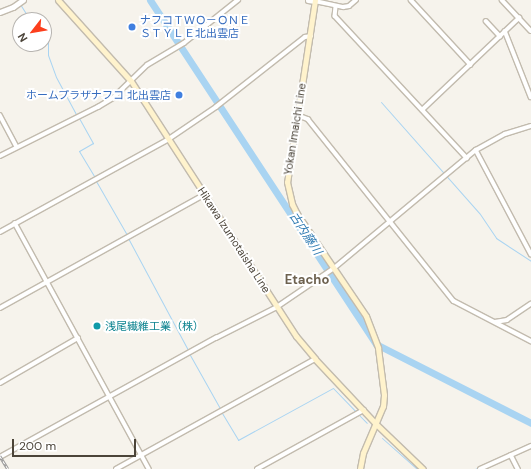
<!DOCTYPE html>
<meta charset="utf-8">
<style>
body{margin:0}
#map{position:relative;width:531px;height:469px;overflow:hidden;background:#f6f3ec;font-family:"DM Sans","Noto Sans JP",sans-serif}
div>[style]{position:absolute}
.stream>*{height:1px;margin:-0.5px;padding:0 0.5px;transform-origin:0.5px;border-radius:0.5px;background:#a9d4f2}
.river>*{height:7px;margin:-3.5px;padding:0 3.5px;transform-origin:3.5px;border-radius:3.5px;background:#a9d4f2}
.roads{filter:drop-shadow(1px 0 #c2bbae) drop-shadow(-1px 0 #c2bbae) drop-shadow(0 1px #c2bbae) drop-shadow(0 -1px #c2bbae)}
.minor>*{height:3.5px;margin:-1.75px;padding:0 1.75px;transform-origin:1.75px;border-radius:1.75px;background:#fff}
.tertiary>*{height:4.5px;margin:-2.25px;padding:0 2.25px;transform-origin:2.25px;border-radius:2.25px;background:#fff}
.secondary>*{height:5px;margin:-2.5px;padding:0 2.5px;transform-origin:2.5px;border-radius:2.5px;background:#fff3cd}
.rail>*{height:2.5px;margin-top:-1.25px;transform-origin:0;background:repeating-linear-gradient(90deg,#fff 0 3px,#9a9a9a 0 6px);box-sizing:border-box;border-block:1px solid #9a9a9a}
.dots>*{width:11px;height:11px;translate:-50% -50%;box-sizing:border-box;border:2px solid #fff;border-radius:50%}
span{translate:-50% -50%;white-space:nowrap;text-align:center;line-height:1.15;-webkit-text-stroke:4px #fff;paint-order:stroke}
.shop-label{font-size:11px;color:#366cbe}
.left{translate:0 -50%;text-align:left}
.right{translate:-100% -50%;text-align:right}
.street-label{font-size:11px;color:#4b4439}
.culture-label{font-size:11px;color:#0d838f}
.water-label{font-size:12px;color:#2e7ab2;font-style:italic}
.quarter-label{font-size:13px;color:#6e6250;font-weight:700}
.north{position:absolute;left:12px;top:12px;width:40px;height:40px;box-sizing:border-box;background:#fff;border:1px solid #b7b4b0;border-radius:50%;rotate:239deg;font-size:11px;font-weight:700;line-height:16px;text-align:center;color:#4b4439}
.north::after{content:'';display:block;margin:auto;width:14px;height:18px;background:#fc3f1d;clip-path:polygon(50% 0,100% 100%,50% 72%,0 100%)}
.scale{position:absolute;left:12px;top:439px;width:124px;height:18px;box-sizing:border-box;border:2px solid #4b4439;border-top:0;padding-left:5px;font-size:12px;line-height:14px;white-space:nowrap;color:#4b4439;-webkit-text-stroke:3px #fff;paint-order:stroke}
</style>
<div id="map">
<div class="stream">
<div style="left:20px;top:4px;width:19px;rotate:58deg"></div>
<div style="left:44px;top:32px;width:11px;rotate:68deg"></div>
<div style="left:48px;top:42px;width:13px;rotate:90deg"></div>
<div style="left:48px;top:55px;width:23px;rotate:70deg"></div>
<div style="left:56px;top:77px;width:44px;rotate:61.7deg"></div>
<div style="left:381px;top:102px;width:149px;rotate:48.5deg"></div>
<div style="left:480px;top:214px;width:29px;rotate:56deg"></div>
<div style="left:496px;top:238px;width:42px;rotate:33.3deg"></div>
<div style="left:79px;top:118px;width:29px;rotate:61deg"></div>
<div style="left:93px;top:143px;width:16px;rotate:150deg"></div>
<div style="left:79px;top:151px;width:31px;rotate:59deg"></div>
<div style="left:96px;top:181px;width:62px;rotate:60.1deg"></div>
<div style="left:128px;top:238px;width:129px;rotate:61.8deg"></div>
<div style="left:190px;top:355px;width:63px;rotate:60.6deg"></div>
<div style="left:222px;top:413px;width:31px;rotate:59deg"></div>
<div style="left:238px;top:440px;width:108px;rotate:-28.7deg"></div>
<div style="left:333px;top:388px;width:35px;rotate:46deg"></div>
<div style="left:359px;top:415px;width:11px;rotate:45deg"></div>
<div style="left:382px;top:438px;width:47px;rotate:41.5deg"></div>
<div style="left:475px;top:469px;width:62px;rotate:-24.9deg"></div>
</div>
<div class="river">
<div style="left:150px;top:0;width:412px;rotate:56.7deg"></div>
<div style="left:376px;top:344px;width:174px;rotate:27deg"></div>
</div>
<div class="roads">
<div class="minor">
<div style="left:411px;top:0;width:88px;rotate:47.3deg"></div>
<div style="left:502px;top:0;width:42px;rotate:46.9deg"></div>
<div style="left:315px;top:1px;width:29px;rotate:12deg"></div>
<div style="left:343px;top:7px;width:6px;rotate:-9deg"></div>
<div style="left:349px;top:6px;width:9px;rotate:-41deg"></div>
<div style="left:336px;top:7px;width:9px;rotate:96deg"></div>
<div style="left:335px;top:16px;width:194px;rotate:47.1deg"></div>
<div style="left:486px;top:21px;width:21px;rotate:47deg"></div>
<div style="left:505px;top:31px;width:71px;rotate:68.5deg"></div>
<div style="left:422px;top:110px;width:134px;rotate:-43.5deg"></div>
<div style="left:0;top:115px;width:36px;rotate:62deg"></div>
<div style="left:297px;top:115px;width:12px;rotate:20deg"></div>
<div style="left:308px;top:119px;width:233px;rotate:51.3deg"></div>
<div style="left:454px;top:301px;width:87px;rotate:27.5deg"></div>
<div style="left:476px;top:150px;width:118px;rotate:62.1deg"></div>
<div style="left:0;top:156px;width:110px;rotate:-26.6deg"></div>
<div style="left:98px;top:107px;width:17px;rotate:-31deg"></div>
<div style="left:113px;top:98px;width:47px;rotate:-44.1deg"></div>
<div style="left:147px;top:65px;width:43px;rotate:-30.7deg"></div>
<div style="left:184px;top:43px;width:69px;rotate:-38.5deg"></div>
<div style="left:15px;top:223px;width:280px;rotate:61.4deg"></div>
<div style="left:0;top:232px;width:193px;rotate:-28.8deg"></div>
<div style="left:169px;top:139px;width:57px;rotate:-34.2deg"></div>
<div style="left:216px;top:107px;width:113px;rotate:-38.2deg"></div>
<div style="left:305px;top:37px;width:6px;rotate:-9deg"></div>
<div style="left:0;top:308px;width:233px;rotate:-29deg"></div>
<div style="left:495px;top:322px;width:12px;rotate:-9deg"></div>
<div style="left:507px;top:320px;width:29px;rotate:-34deg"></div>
<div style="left:0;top:383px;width:90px;rotate:-30deg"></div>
<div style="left:511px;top:455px;width:16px;rotate:63deg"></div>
<div style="left:0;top:457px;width:247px;rotate:-28.9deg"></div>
<div style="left:216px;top:338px;width:68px;rotate:-26.9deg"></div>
<div style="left:277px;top:307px;width:68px;rotate:-34.2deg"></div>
<div style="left:333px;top:269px;width:186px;rotate:-39.8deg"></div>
<div style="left:476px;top:150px;width:33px;rotate:-29deg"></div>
<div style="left:505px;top:134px;width:27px;rotate:-17deg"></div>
<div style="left:116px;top:469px;width:227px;rotate:-28.9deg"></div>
<div style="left:257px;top:469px;width:122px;rotate:-28.9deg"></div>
<div style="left:480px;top:469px;width:56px;rotate:-24.3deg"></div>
</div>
<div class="tertiary">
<div style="left:308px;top:0;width:7px;rotate:8deg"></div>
<div style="left:0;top:12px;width:14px;rotate:-21deg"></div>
<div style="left:13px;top:7px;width:12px;rotate:-35deg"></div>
</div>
<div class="secondary">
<div style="left:58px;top:0;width:109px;rotate:48deg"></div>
<div style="left:131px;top:81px;width:304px;rotate:57.1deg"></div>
<div style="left:296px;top:336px;width:30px;rotate:50deg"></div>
<div style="left:315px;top:359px;width:89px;rotate:46.8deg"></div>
<div style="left:376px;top:424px;width:65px;rotate:43.8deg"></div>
<div style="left:315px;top:0;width:184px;rotate:98.7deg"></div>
<div style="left:287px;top:182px;width:23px;rotate:77deg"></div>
<div style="left:292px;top:204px;width:11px;rotate:63deg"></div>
<div style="left:297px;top:214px;width:123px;rotate:55.9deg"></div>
<div style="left:366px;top:316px;width:34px;rotate:69deg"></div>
<div style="left:378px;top:348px;width:47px;rotate:82.7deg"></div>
<div style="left:384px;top:395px;width:11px;rotate:95deg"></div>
<div style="left:383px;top:406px;width:51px;rotate:113.1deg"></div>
<div style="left:363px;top:453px;width:16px;rotate:101deg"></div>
</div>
</div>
<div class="rail">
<div style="left:0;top:456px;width:15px;rotate:58deg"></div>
</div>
<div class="dots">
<div style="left:132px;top:27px;background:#3f7fe0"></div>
<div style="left:179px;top:95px;background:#3f7fe0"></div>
<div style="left:97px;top:326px;background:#0f9aa8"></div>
</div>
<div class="shop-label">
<span class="left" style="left:140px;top:27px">ナフコＴＷＯ－ＯＮＥ<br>ＳＴＹＬＥ北出雲店</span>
<span class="right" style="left:171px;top:95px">ホームプラザナフコ 北出雲店</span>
</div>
<div class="street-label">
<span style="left:295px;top:129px;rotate:-81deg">Yokan Imaichi Line</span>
<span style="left:234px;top:240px;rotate:57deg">Hikawa Izumotaisha Line</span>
</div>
<div class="culture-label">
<span class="left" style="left:105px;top:326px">浅尾繊維工業（株）</span>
</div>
<div class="water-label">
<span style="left:305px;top:234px;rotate:57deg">古内藤川</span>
</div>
<div class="quarter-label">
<span style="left:307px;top:280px">Etacho</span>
</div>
<div class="north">N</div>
<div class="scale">200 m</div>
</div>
